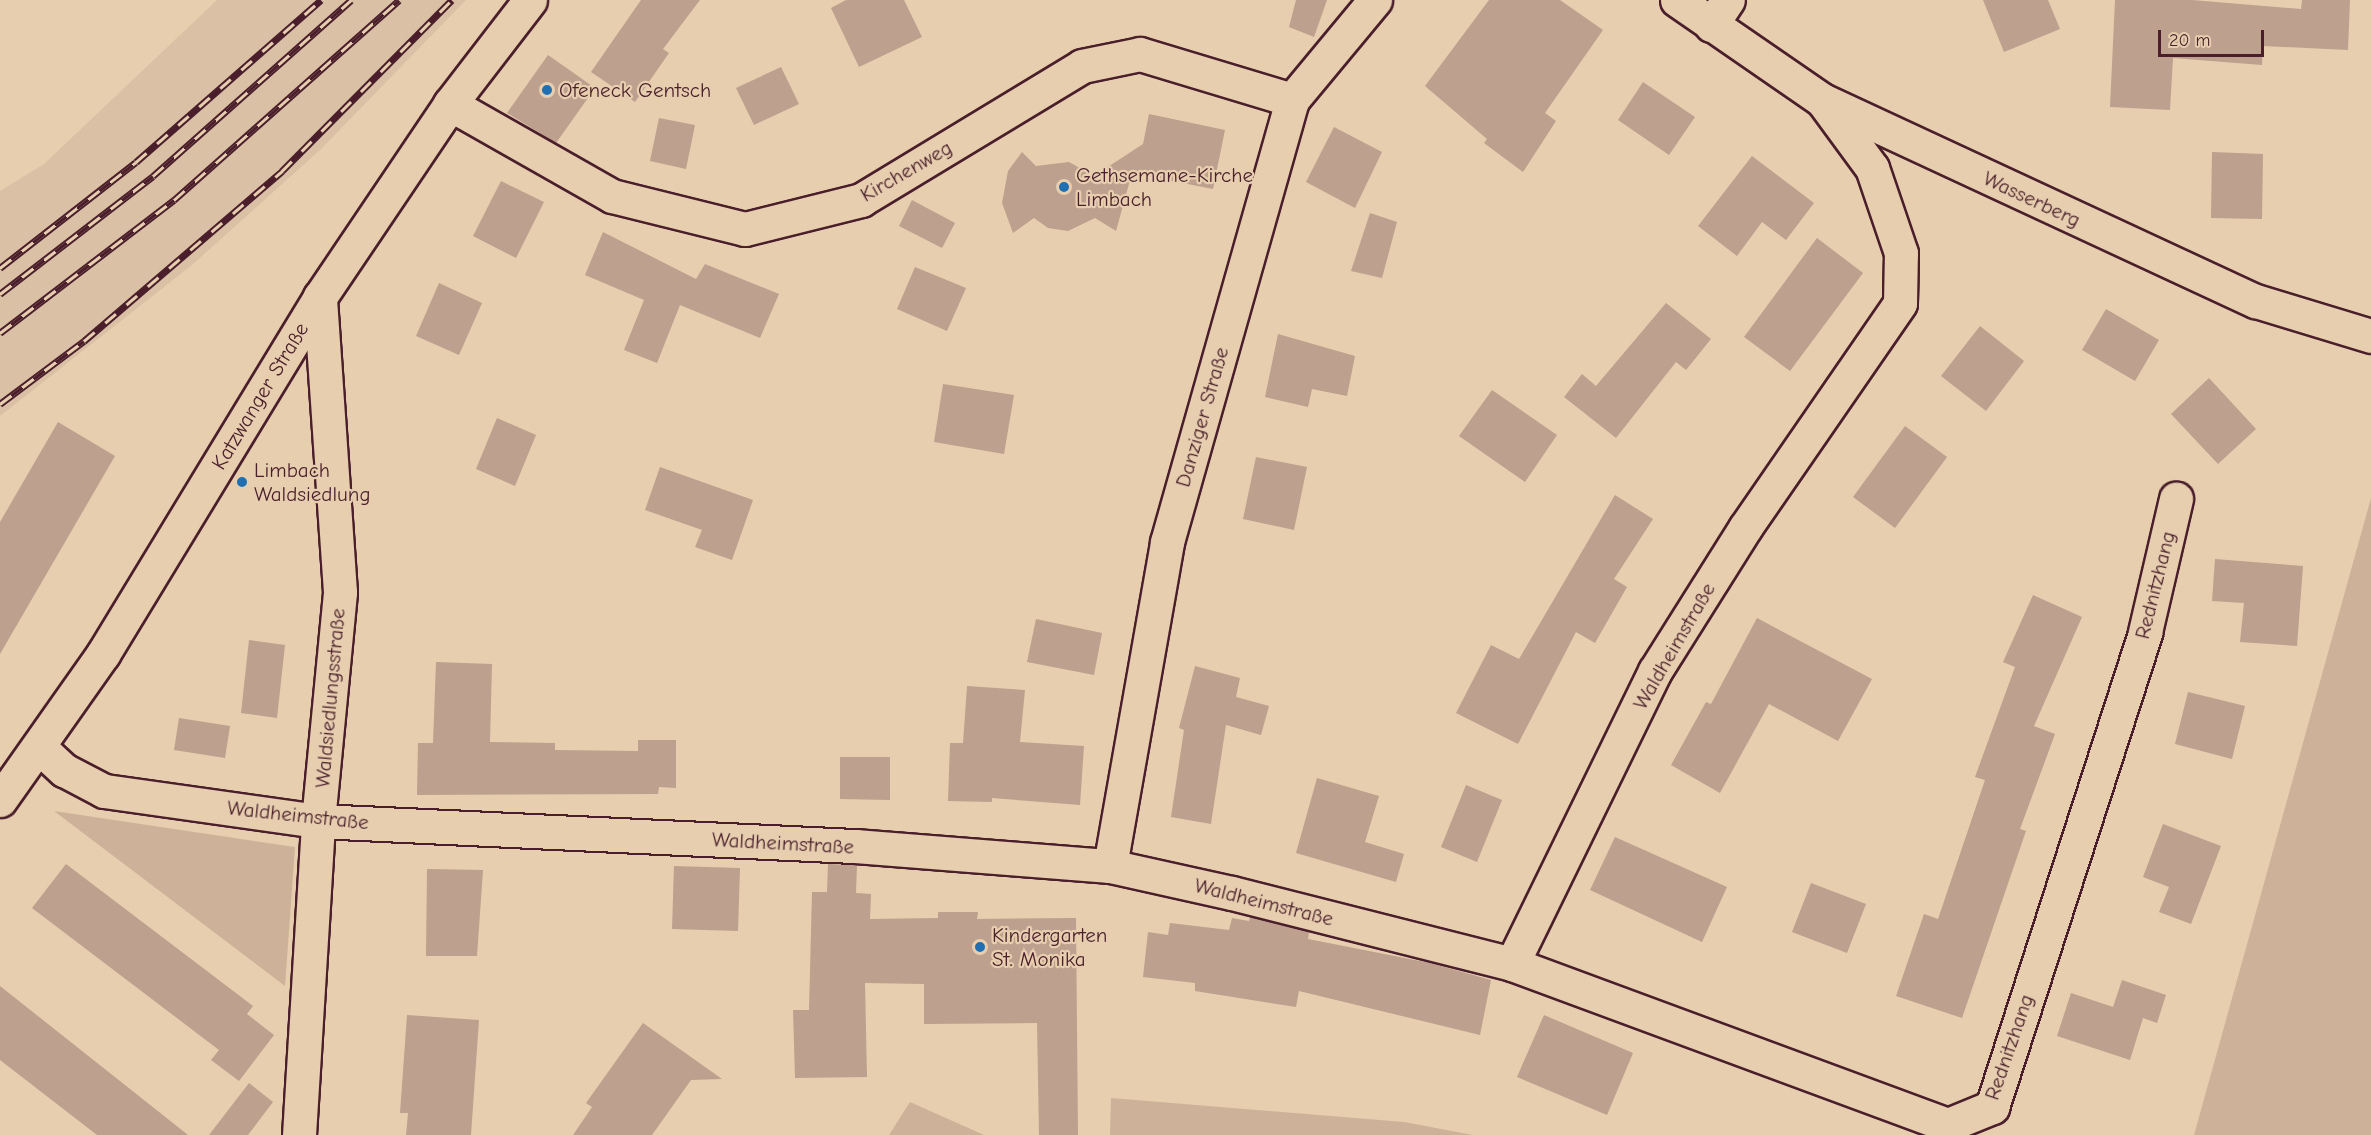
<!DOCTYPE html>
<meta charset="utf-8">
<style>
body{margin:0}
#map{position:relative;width:2371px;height:1135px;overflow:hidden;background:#e6ceaf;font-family:"Comic Neue",sans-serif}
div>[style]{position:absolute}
.built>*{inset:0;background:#dac0a5}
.green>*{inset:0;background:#cdb299}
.building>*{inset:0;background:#bda08d}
.roads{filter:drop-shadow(2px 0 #4a1f2b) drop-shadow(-2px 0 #4a1f2b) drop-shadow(0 2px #4a1f2b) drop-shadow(0 -2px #4a1f2b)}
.street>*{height:33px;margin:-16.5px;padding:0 16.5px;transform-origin:16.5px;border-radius:16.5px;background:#e6ceaf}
.secondary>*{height:33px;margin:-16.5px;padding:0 16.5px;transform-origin:16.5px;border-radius:16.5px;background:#e6ceaf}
.rail>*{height:7px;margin-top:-3.5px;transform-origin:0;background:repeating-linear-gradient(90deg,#e6ceaf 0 14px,#4a1f2b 0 28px);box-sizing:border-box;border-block:2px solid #4a1f2b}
.dots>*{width:16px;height:16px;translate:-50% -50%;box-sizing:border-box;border:3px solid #e6ceaf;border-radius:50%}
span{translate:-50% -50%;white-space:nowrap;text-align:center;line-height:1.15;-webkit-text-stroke:4.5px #e6ceaf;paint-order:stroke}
.poi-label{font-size:21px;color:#4a1f2b}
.left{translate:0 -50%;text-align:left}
.street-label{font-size:21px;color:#4a1f2b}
.scale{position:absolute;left:2158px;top:30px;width:106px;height:27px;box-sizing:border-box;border:3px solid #4a1f2b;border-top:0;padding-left:8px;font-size:18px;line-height:21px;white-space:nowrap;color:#4a1f2b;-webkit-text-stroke:4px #e6ceaf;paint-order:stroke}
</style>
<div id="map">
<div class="built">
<div style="clip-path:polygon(217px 0,466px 0,320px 150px,192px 265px,0 416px,0 191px,44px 164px)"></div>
</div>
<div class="green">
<div style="clip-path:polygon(2371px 498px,2371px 1135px,2194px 1135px)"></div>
<div style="clip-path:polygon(54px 811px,295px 847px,285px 986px)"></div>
<div style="clip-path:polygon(1111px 1098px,1404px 1122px,1473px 1135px,1110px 1135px)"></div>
<div style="clip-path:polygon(910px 1102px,984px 1135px,889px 1135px)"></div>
</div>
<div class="building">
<div style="clip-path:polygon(641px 0,700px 0,663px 49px,669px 53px,635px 102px,591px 72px)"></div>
<div style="clip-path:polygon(846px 0,904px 0,922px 37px,859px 67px,831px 8px)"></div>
<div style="clip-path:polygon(1296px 0,1327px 0,1314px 37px,1289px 27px)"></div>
<div style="clip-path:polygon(1489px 0,1560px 0,1603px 30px,1545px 113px,1556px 121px,1523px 172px,1484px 143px,1487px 139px,1425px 86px)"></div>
<div style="clip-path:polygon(1983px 0,2048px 0,2060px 29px,2004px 52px)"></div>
<div style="clip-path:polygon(2115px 0,2192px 0,2301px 9px,2302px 0,2350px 0,2348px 50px,2263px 46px,2262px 65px,2173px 58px,2170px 110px,2110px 107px)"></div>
<div style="clip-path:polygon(548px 55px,595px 88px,556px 143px,507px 113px)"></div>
<div style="clip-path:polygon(781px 67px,799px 104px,754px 125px,736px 88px)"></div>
<div style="clip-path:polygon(1643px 82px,1695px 117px,1669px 155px,1618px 120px)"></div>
<div style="clip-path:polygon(1149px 114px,1225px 130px,1213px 189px,1132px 173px,1116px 231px,1095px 218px,1068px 231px,1048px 228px,1034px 218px,1013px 233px,1002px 203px,1008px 171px,1022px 152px,1036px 166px,1069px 162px,1094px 176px,1143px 144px)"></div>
<div style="clip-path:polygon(659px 118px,695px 125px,686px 169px,650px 161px)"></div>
<div style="clip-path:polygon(1334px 127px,1382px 152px,1355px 208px,1306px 182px)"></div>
<div style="clip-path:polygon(2212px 152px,2263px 154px,2262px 219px,2211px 218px)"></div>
<div style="clip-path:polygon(1752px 156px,1814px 203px,1786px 240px,1762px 222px,1737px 256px,1698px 226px)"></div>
<div style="clip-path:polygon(501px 181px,544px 202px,516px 258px,473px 236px)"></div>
<div style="clip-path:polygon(912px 200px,955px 223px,942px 248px,899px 226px)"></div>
<div style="clip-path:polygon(1370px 213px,1397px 222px,1382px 278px,1351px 271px)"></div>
<div style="clip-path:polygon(603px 232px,696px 279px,705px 264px,779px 294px,760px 338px,680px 305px,657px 363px,624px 350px,644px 300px,585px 275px)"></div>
<div style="clip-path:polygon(1817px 238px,1863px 273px,1790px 371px,1744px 337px)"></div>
<div style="clip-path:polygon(915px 267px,966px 288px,947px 331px,897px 309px)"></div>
<div style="clip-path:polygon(439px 283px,482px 303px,459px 355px,416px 336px)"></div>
<div style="clip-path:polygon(1666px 303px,1711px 339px,1686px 370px,1676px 362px,1616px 438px,1564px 397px,1582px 374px,1596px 386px)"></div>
<div style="clip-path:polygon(2106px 309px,2159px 340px,2135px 381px,2082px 350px)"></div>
<div style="clip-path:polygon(1980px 326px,2024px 361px,1986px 411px,1941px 376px)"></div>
<div style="clip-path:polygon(1278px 334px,1355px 356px,1347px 396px,1312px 389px,1308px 407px,1265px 397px)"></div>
<div style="clip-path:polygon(2209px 378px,2256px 429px,2218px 464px,2171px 414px)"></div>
<div style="clip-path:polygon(943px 384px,1014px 395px,1004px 454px,934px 442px)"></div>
<div style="clip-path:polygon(1492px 390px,1557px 435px,1525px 482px,1459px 436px)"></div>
<div style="clip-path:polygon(497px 418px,536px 435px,515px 486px,476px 469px)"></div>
<div style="clip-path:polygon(58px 422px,115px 456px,0 654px,0 522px)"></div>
<div style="clip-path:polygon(1905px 426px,1947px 457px,1895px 528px,1853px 497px)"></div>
<div style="clip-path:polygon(1256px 457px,1307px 467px,1294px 530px,1243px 519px)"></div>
<div style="clip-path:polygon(660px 467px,753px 500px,732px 560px,695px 547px,702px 530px,645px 510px)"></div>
<div style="clip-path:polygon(1615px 495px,1653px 519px,1614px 579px,1627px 587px,1595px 643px,1576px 632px,1518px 744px,1456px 713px,1491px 645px,1519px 659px)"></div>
<div style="clip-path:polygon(2215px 559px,2303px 566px,2297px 646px,2240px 642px,2244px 603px,2212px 601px)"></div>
<div style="clip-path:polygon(2033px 595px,2082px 617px,2034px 726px,2055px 734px,2020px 829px,2026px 831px,1962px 1018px,1896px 996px,1924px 914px,1938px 919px,1985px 780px,1975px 777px,2015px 667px,2003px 662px)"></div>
<div style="clip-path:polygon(1757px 618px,1872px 679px,1838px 741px,1769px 704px,1720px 793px,1671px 765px,1706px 702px,1711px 704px)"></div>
<div style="clip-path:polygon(1036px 619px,1102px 633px,1094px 675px,1027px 662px)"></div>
<div style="clip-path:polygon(249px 640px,285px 645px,277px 718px,241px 713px)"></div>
<div style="clip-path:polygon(436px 662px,492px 664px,490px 742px,555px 743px,555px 750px,638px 751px,638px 740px,676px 740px,676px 788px,659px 787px,658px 794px,417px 795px,418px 743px,433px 743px)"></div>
<div style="clip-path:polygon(1195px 666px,1240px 678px,1236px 697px,1269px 706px,1261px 735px,1226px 725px,1211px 824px,1171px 817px,1184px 730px,1179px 728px)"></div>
<div style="clip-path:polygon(967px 686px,1025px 690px,1020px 742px,1084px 746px,1080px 805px,992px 798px,992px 802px,948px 801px,950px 743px,963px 743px)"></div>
<div style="clip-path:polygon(2188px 692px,2245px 706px,2232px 759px,2175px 744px)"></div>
<div style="clip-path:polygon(179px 718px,230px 726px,225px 758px,174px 750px)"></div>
<div style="clip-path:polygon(840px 757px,890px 757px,890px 800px,840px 799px)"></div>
<div style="clip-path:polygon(1317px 778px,1379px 796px,1365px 842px,1404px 854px,1396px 882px,1296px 853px)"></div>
<div style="clip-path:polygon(1466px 785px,1502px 800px,1477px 862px,1441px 847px)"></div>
<div style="clip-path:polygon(2163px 824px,2221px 846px,2191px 924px,2159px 912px,2169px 887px,2143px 877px)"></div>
<div style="clip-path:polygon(1615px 837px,1727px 887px,1702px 942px,1590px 890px)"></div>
<div style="clip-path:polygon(66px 864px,253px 1006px,247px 1014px,274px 1035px,239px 1081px,211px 1060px,219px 1050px,32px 908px)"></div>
<div style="clip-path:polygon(828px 864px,857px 865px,856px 893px,871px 894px,870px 919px,938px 918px,938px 912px,978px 912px,977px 919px,1076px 918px,1078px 1135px,1039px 1135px,1037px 1023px,924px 1024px,924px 984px,865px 983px,867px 1077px,795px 1078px,793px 1010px,809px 1010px,812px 892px,827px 892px)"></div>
<div style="clip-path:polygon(674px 866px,740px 868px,738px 931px,672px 929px)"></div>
<div style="clip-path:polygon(427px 869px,483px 870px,477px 956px,426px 956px)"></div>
<div style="clip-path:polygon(1811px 883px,1866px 904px,1847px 953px,1792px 932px)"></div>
<div style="clip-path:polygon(1250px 917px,1309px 932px,1308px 939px,1430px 963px,1491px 980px,1480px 1035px,1299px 991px,1296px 1007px,1195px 991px,1195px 983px,1143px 977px,1148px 932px,1168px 935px,1170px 923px,1229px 930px,1232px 918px,1249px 921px)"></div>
<div style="clip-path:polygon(2122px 980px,2166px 995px,2157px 1023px,2143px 1018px,2130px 1060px,2057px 1036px,2071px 993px,2113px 1007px)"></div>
<div style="clip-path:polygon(0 986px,154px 1108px,188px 1135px,97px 1135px,0 1060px)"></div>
<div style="clip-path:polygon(407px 1015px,479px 1020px,471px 1135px,406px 1135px,408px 1113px,400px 1113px)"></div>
<div style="clip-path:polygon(1544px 1015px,1633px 1053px,1607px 1115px,1517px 1077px)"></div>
<div style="clip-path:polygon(643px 1023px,722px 1079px,691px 1080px,652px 1135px,573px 1135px,592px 1107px,586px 1103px)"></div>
<div style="clip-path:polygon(249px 1083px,273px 1102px,248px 1135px,209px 1135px)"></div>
</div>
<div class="roads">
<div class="street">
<div style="left:1677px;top:0;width:176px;rotate:34.6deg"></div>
<div style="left:1822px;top:100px;width:478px;rotate:24.9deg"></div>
<div style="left:2256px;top:301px;width:120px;rotate:16.9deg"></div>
<div style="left:1711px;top:25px;width:30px;rotate:-56deg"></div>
<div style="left:450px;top:104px;width:186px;rotate:29.6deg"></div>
<div style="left:612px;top:196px;width:137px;rotate:13.9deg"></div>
<div style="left:745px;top:229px;width:120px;rotate:-14deg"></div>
<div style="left:861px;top:200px;width:258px;rotate:-31.2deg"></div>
<div style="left:1082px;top:66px;width:59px;rotate:-11.7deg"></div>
<div style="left:1140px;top:54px;width:159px;rotate:16.8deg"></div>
<div style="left:39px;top:747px;width:34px;rotate:43deg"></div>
<div style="left:64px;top:770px;width:45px;rotate:27.7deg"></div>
<div style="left:104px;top:791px;width:216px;rotate:8deg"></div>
<div style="left:318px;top:821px;width:538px;rotate:2.67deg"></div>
<div style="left:855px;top:846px;width:256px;rotate:4.5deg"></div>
<div style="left:1110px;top:866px;width:125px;rotate:12.5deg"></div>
<div style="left:1232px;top:893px;width:289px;rotate:14.2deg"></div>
<div style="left:1512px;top:964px;width:326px;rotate:-64deg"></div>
<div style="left:1655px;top:671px;width:169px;rotate:-57.8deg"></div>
<div style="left:1745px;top:528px;width:273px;rotate:-55.4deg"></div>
<div style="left:1900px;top:303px;width:50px;rotate:-88.9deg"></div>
<div style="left:1901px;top:253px;width:90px;rotate:-108.8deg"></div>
<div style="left:1872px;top:168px;width:84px;rotate:-126.3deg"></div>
<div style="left:1110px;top:866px;width:329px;rotate:-80deg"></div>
<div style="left:1167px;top:542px;width:459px;rotate:-74.2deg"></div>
<div style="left:1292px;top:100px;width:130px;rotate:-50.3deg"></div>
<div style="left:1512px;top:964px;width:465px;rotate:20.3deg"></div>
<div style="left:1948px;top:1125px;width:48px;rotate:-22.2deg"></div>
<div style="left:1992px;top:1107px;width:499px;rotate:-72.1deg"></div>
<div style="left:2145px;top:632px;width:137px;rotate:-76.9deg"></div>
<div style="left:299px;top:1135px;width:315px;rotate:-86.5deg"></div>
<div style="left:318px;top:821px;width:230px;rotate:-84.5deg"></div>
<div style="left:340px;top:592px;width:296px;rotate:-93.9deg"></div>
</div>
<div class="secondary">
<div style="left:0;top:800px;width:179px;rotate:-54.8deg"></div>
<div style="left:103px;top:654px;width:418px;rotate:-58.7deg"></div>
<div style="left:320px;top:297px;width:233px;rotate:-56deg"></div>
<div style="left:450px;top:104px;width:131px;rotate:-52.4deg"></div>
</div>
</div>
<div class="rail">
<div style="left:0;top:268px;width:172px;rotate:-37.9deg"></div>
<div style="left:136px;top:162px;width:246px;rotate:-41.2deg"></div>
<div style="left:0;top:294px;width:193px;rotate:-37.6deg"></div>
<div style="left:153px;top:176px;width:265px;rotate:-41.6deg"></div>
<div style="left:0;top:333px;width:219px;rotate:-37.4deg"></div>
<div style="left:174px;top:200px;width:301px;rotate:-41.6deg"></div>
<div style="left:0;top:404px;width:105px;rotate:-36.9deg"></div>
<div style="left:84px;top:341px;width:261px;rotate:-40.6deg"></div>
<div style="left:282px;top:171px;width:241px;rotate:-45.2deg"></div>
</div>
<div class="dots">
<div style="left:547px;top:90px;background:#1f6fb2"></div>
<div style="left:1064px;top:187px;background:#1f6fb2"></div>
<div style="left:242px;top:482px;background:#1f6fb2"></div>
<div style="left:980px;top:947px;background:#1f6fb2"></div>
</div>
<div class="poi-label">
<span class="left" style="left:559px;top:90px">Ofeneck Gentsch</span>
<span class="left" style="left:1076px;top:187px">Gethsemane-Kirche<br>Limbach</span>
<span class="left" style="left:254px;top:482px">Limbach<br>Waldsiedlung</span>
<span class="left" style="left:992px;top:947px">Kindergarten<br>St. Monika</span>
</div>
<div class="street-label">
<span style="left:906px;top:171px;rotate:-30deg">Kirchenweg</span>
<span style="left:2032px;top:199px;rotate:25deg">Wasserberg</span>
<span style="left:260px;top:396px;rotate:-59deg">Katzwanger Straße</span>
<span style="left:1202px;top:417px;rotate:-74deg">Danziger Straße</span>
<span style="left:2155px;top:585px;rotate:-76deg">Rednitzhang</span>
<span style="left:1674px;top:646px;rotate:-60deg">Waldheimstraße</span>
<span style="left:330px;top:698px;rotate:-85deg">Waldsiedlungsstraße</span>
<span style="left:298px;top:815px;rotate:6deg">Waldheimstraße</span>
<span style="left:783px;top:843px;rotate:3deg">Waldheimstraße</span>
<span style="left:1264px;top:902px;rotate:14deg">Waldheimstraße</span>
<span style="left:2009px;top:1047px;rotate:-71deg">Rednitzhang</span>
</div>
<div class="scale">20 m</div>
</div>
